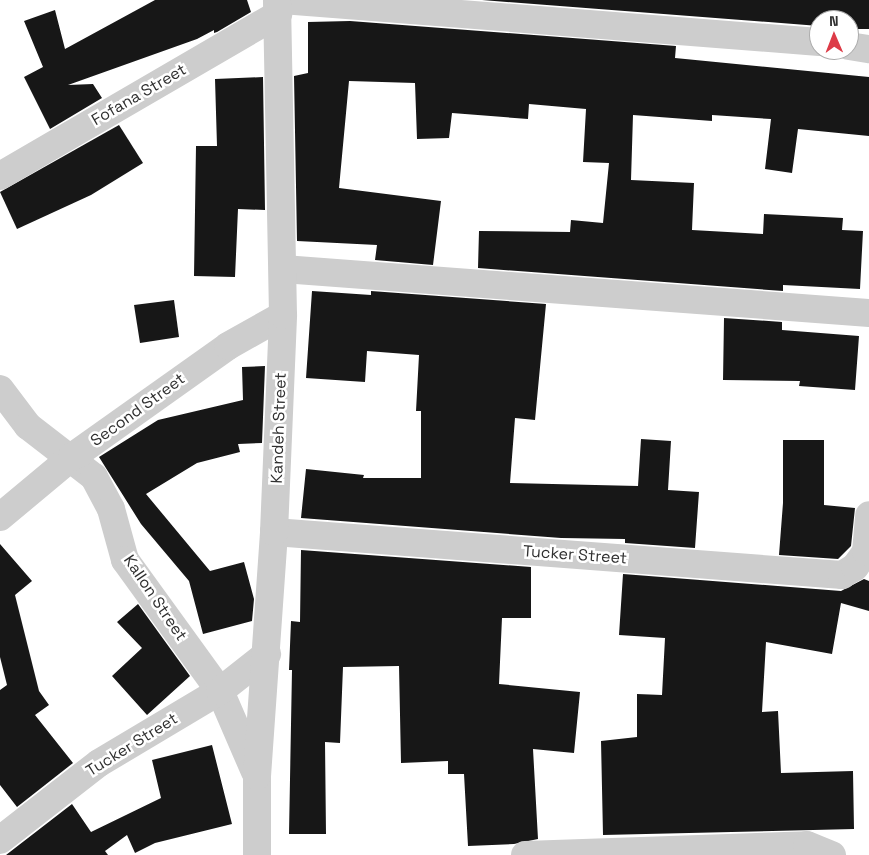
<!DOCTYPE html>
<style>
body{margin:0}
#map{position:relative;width:869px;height:855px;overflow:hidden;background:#fff;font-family:"Space Grotesk",sans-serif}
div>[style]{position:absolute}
.building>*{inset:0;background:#171717}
.minor>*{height:28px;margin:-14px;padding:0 14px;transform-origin:14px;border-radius:14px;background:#cdcdcd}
span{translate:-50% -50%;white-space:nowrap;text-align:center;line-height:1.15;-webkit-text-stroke:5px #fff;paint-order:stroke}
.street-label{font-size:16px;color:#303030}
.north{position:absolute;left:809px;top:10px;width:50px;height:50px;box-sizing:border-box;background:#fff;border:1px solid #acacac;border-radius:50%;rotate:359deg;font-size:14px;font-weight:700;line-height:20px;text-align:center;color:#303030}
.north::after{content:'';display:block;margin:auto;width:18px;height:22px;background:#dd3b47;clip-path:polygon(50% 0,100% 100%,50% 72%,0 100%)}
</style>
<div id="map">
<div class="building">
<div style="clip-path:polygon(155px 0,247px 0,251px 12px,217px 32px,214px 33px,214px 30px,197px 39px,68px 85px,93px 84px,102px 98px,50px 129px,24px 77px,43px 67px,24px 21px,55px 10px,65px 49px)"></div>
<div style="clip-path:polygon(482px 0,869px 0,869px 29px,849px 29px,849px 20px,819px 20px,819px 26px)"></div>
<div style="clip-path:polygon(350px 21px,676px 46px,675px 58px,869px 77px,869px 136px,798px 129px,792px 173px,765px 169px,771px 119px,712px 115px,712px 121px,633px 115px,631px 180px,694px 183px,692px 230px,763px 234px,764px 214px,843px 218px,842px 230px,863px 231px,860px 289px,783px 285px,783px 291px,478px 268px,479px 231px,570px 232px,571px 220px,603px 223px,609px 163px,583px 162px,586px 109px,529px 104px,528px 119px,452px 113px,449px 138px,417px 139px,415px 83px,349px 81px,339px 188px,441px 201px,433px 265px,375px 260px,377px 245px,297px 241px,294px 76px,308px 73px,308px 22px)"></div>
<div style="clip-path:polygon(263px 77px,265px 210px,238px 209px,235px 277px,194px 276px,196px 146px,217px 146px,215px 79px)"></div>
<div style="clip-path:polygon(119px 125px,143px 163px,91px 195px,17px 229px,0 192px)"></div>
<div style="clip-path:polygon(312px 291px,371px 295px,371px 291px,546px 304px,535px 420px,515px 418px,510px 483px,638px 486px,641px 439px,671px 441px,668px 490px,699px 492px,695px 548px,625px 543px,625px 539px,561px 538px,301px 518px,306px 469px,364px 475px,363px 478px,421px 478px,421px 411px,416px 411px,419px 355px,367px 351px,365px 382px,306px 378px)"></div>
<div style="clip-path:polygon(174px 300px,179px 337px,140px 343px,134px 305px)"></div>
<div style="clip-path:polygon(724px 318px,782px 322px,782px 330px,859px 336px,855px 390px,799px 386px,800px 381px,723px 380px)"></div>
<div style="clip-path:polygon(265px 366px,262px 443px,238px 444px,240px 452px,197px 463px,146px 494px,210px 571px,244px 562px,254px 599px,252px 621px,203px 634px,189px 581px,141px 524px,99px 457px,158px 420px,243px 400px,242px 367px)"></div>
<div style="clip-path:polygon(783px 440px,824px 440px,824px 505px,855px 508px,851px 546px,838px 559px,779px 555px,783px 503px)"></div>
<div style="clip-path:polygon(0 544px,32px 581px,15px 595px,39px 691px,49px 705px,35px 715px,73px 763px,17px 807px,0 785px,0 690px,7px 685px,0 657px)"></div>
<div style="clip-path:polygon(301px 550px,531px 567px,531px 618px,502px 618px,499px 684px,580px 692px,574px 753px,533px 749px,538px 839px,514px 844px,468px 846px,464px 774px,448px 774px,448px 761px,401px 763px,399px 666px,343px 667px,340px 743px,325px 742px,326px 834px,289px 834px,292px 670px,289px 670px,291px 621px,300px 622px)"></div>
<div style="clip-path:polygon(623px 574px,841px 591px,864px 579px,869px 581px,869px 611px,841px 603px,832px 654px,766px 642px,762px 712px,778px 711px,781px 773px,853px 771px,854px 829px,603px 835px,601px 741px,637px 737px,637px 694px,662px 695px,665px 638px,619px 635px)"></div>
<div style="clip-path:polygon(138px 604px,190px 676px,147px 715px,112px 676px,142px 648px,117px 622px)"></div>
<div style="clip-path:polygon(212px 745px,232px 824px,155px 843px,135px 853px,127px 835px,105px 851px,108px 855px,6px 855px,72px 804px,91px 832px,161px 798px,152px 760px)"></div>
</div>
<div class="minor">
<div style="left:282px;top:0;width:539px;rotate:4.47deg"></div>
<div style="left:849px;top:46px;width:20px;rotate:9deg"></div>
<div style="left:0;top:176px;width:322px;rotate:-30.2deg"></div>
<div style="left:283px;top:269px;width:588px;rotate:4.29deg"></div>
<div style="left:0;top:389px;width:46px;rotate:52.9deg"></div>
<div style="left:28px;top:426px;width:83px;rotate:37.7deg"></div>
<div style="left:94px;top:477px;width:36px;rotate:62deg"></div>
<div style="left:111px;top:509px;width:53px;rotate:74.6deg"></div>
<div style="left:125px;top:560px;width:162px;rotate:54.1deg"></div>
<div style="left:220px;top:691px;width:88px;rotate:66.6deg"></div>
<div style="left:0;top:517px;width:94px;rotate:-39.8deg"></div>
<div style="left:72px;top:457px;width:191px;rotate:-35.4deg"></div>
<div style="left:228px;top:346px;width:63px;rotate:-29.4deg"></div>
<div style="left:274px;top:532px;width:570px;rotate:4.33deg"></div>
<div style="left:842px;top:575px;width:15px;rotate:-32deg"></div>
<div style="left:855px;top:567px;width:19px;rotate:-54deg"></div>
<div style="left:866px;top:552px;width:37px;rotate:-85deg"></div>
<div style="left:0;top:840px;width:125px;rotate:-37.9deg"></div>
<div style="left:99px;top:763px;width:141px;rotate:-30.8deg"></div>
<div style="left:220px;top:691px;width:60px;rotate:-38.2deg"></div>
<div style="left:257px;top:855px;width:79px;rotate:-90deg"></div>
<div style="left:257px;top:776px;width:245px;rotate:-86deg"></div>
<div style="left:274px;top:532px;width:217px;rotate:-87.6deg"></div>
<div style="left:283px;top:315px;width:315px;rotate:-91.1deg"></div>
<div style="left:525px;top:855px;width:282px;rotate:-2deg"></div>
<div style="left:807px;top:845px;width:27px;rotate:22deg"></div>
</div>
<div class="street-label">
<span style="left:139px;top:95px;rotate:-30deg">Fofana Street</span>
<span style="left:138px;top:410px;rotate:-36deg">Second Street</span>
<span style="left:279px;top:428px;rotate:-88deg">Kandeh Street</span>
<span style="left:575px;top:555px;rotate:4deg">Tucker Street</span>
<span style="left:155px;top:598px;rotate:56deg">Kallon Street</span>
<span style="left:132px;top:745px;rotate:-32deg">Tucker Street</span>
</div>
<div class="north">N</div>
</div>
